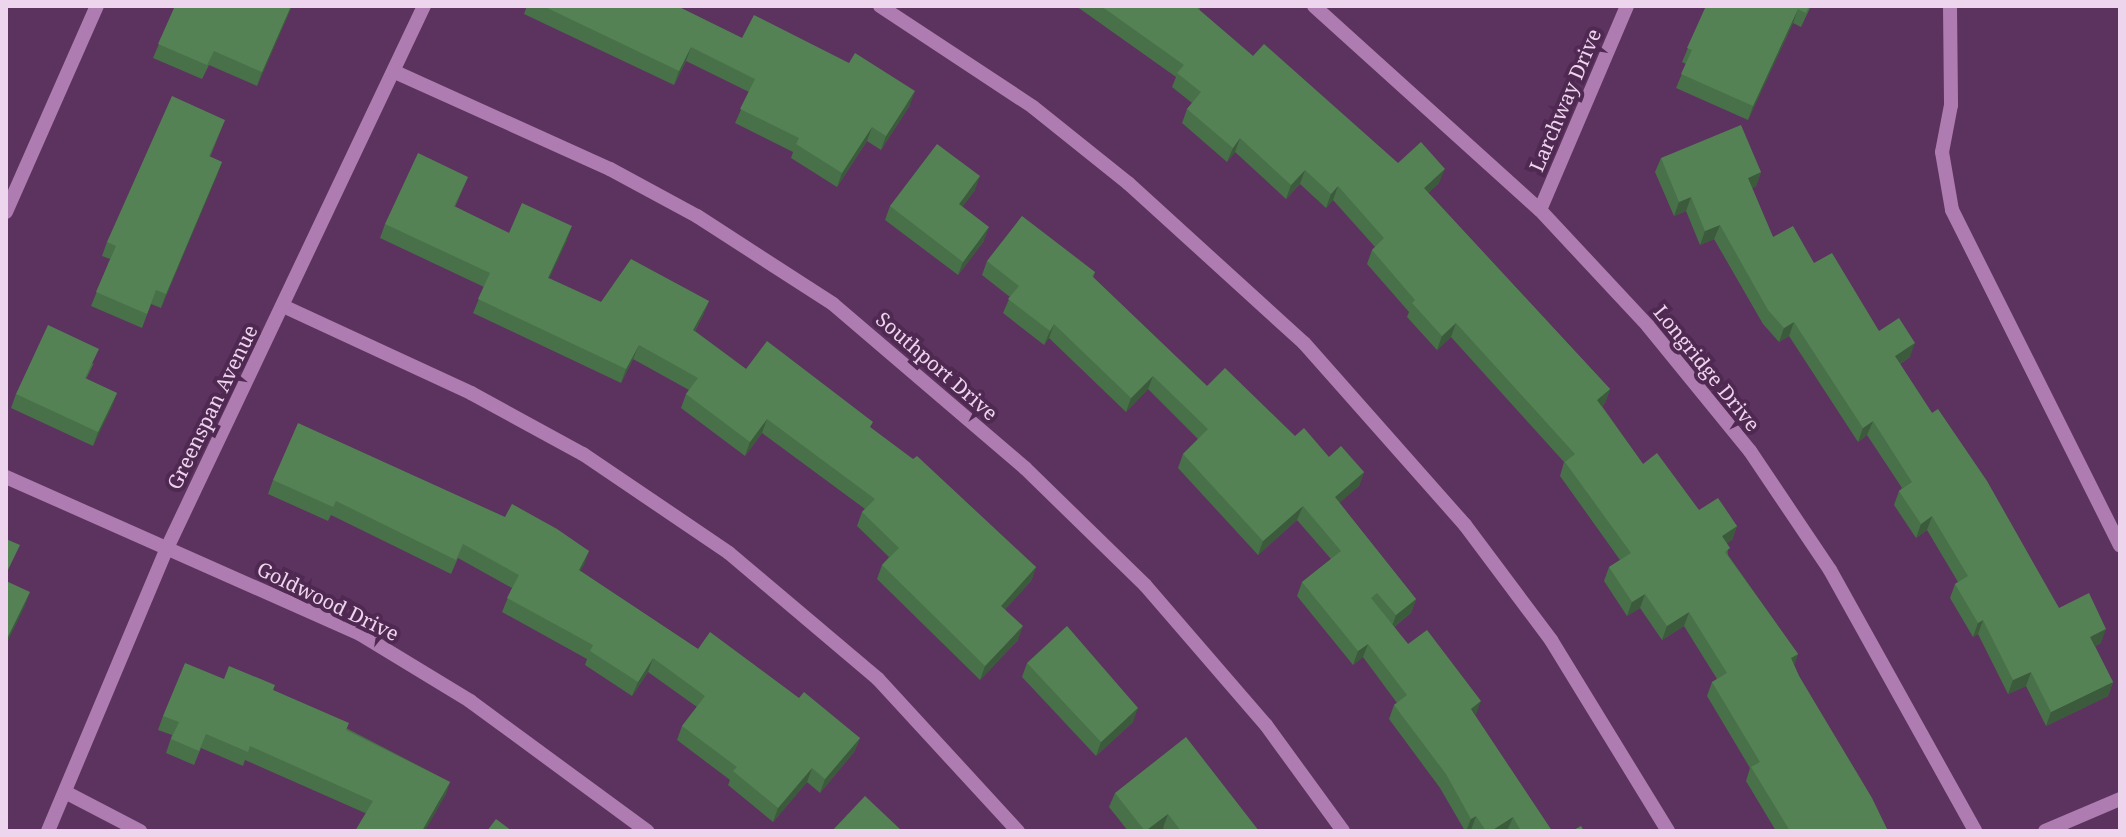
<!DOCTYPE html>
<style>
body{margin:0}
#map{position:relative;width:2126px;height:837px;overflow:hidden;background:#5b335e;font-family:"Noto Serif",serif}
div>[style]{position:absolute}
.minor>*{height:14px;margin:-7px;padding:0 7px;transform-origin:7px;border-radius:7px;background:#ae7cb1}
.wall>*{inset:0;background:#487049}
.shaded-wall>*{inset:0;background:#3b5b3c}
.building>*{inset:0;background:#548255}
span{translate:-50% -50%;white-space:nowrap;text-align:center;line-height:1.15;-webkit-text-stroke:8px #502953;paint-order:stroke}
.street-label{font-size:20px;color:#eed5ee}
.frame{position:absolute;inset:0;border:8px solid #eed5ee;pointer-events:none}
</style>
<div id="map">
<div class="minor">
<div style="left:880px;top:6px;width:183px;rotate:33.4deg"></div>
<div style="left:1033px;top:107px;width:122px;rotate:38.7deg"></div>
<div style="left:1128px;top:183px;width:238px;rotate:42.3deg"></div>
<div style="left:1304px;top:343px;width:243px;rotate:48.5deg"></div>
<div style="left:1465px;top:525px;width:144px;rotate:53.2deg"></div>
<div style="left:1551px;top:640px;width:224px;rotate:58.5deg"></div>
<div style="left:1314px;top:6px;width:304px;rotate:42.1deg"></div>
<div style="left:1540px;top:210px;width:158px;rotate:47deg"></div>
<div style="left:1648px;top:326px;width:161px;rotate:50.8deg"></div>
<div style="left:1750px;top:451px;width:143px;rotate:56.1deg"></div>
<div style="left:1830px;top:570px;width:299px;rotate:60.9deg"></div>
<div style="left:1950px;top:6px;width:99px;rotate:89.4deg"></div>
<div style="left:1951px;top:105px;width:48px;rotate:100.8deg"></div>
<div style="left:1942px;top:152px;width:59px;rotate:80.2deg"></div>
<div style="left:1952px;top:210px;width:375px;rotate:63.4deg"></div>
<div style="left:395px;top:72px;width:236px;rotate:24.3deg"></div>
<div style="left:610px;top:169px;width:99px;rotate:28.4deg"></div>
<div style="left:697px;top:216px;width:162px;rotate:32.9deg"></div>
<div style="left:833px;top:304px;width:253px;rotate:40.5deg"></div>
<div style="left:1025px;top:468px;width:168px;rotate:44.3deg"></div>
<div style="left:1145px;top:585px;width:185px;rotate:49.2deg"></div>
<div style="left:1266px;top:725px;width:131px;rotate:54deg"></div>
<div style="left:1540px;top:210px;width:222px;rotate:-66.9deg"></div>
<div style="left:6px;top:212px;width:225px;rotate:-66.2deg"></div>
<div style="left:283px;top:306px;width:207px;rotate:24.8deg"></div>
<div style="left:471px;top:393px;width:128px;rotate:28.6deg"></div>
<div style="left:583px;top:454px;width:176px;rotate:34.1deg"></div>
<div style="left:729px;top:553px;width:195px;rotate:40.2deg"></div>
<div style="left:878px;top:679px;width:207px;rotate:47.4deg"></div>
<div style="left:6px;top:477px;width:387px;rotate:23.9deg"></div>
<div style="left:360px;top:634px;width:129px;rotate:31.3deg"></div>
<div style="left:470px;top:701px;width:220px;rotate:36.3deg"></div>
<div style="left:65px;top:792px;width:85px;rotate:27.5deg"></div>
<div style="left:48px;top:831px;width:309px;rotate:-67.2deg"></div>
<div style="left:168px;top:546px;width:598px;rotate:-64.64deg"></div>
<div style="left:2045px;top:831px;width:82px;rotate:-23.1deg"></div>
</div>
<div class="wall">
<div style="clip-path:polygon(175px 6px,292px 6px,257px 86px,209px 65px,202px 79px,153px 58px)"></div>
<div style="clip-path:polygon(527px 6px,677px 6px,742px 38px,910px 105px,881px 150px,867px 141px,837px 187px,791px 158px,793px 152px,735px 123px,749px 92px,686px 61px,674px 85px,524px 14px)"></div>
<div style="clip-path:polygon(1076px 6px,1201px 6px,1199px 10px,1253px 56px,1398px 163px,1439px 183px,1428px 193px,1610px 389px,1605px 403px,1602px 406px,1643px 464px,1699px 510px,1737px 526px,1732px 540px,1727px 543px,1728px 555px,1798px 654px,1794px 665px,1799px 676px,1888px 831px,1776px 831px,1746px 781px,1750px 768px,1707px 696px,1712px 682px,1717px 679px,1684px 626px,1662px 640px,1640px 608px,1627px 616px,1604px 581px,1609px 567px,1620px 560px,1560px 476px,1564px 462px,1451px 337px,1437px 350px,1407px 317px,1409px 312px,1367px 264px,1372px 250px,1375px 247px,1333px 200px,1326px 208px,1300px 184px,1286px 199px,1235px 152px,1227px 162px,1182px 123px,1187px 109px,1192px 103px,1172px 87px,1176px 77px)"></div>
<div style="clip-path:polygon(1706px 6px,1811px 6px,1801px 27px,1793px 23px,1748px 120px,1676px 88px,1686px 64px,1682px 62px)"></div>
<div style="clip-path:polygon(225px 120px,210px 157px,222px 162px,161px 308px,151px 304px,142px 328px,91px 306px,110px 259px,102px 256px,107px 242px)"></div>
<div style="clip-path:polygon(1661px 158px,1761px 172px,1756px 186px,1752px 188px,1773px 237px,1814px 263px,1879px 331px,1910px 357px,1900px 364px,2059px 608px,2101px 643px,2095px 646px,2113px 682px,2108px 696px,2046px 726px,2026px 686px,2008px 694px,1978px 634px,1973px 637px,1950px 598px,1955px 584px,1958px 582px,1927px 530px,1916px 538px,1894px 505px,1899px 491px,1902px 488px,1867px 435px,1858px 442px,1789px 336px,1779px 342px,1763px 324px,1714px 239px,1700px 245px,1686px 211px,1674px 216px,1655px 172px)"></div>
<div style="clip-path:polygon(468px 177px,455px 207px,509px 233px,567px 240px,549px 278px,601px 302px,709px 301px,703px 315px,695px 331px,746px 369px,871px 428px,1036px 567px,1031px 581px,1005px 609px,1018px 640px,980px 680px,877px 579px,882px 565px,889px 557px,857px 526px,862px 512px,865px 509px,762px 433px,745px 456px,681px 408px,686px 394px,689px 390px,633px 359px,621px 383px,473px 313px,484px 287px,380px 238px,385px 224px)"></div>
<div style="clip-path:polygon(975px 190px,962px 207px,984px 241px,958px 275px,885px 220px,890px 206px)"></div>
<div style="clip-path:polygon(987px 261px,1095px 272px,1093px 278px,1207px 386px,1329px 457px,1364px 472px,1359px 486px,1339px 503px,1416px 599px,1411px 613px,1394px 627px,1408px 644px,1475px 716px,1552px 831px,1472px 831px,1471px 830px,1465px 831px,1440px 788px,1389px 719px,1394px 705px,1397px 703px,1363px 657px,1353px 665px,1297px 596px,1302px 582px,1331px 559px,1297px 520px,1258px 555px,1178px 468px,1183px 454px,1198px 439px,1148px 389px,1126px 412px,1049px 338px,1044px 345px,1003px 313px,1010px 297px,982px 275px)"></div>
<div style="clip-path:polygon(94px 363px,86px 379px,117px 393px,93px 446px,11px 408px,16px 394px)"></div>
<div style="clip-path:polygon(273px 480px,505px 517px,589px 551px,580px 571px,698px 649px,799px 698px,860px 738px,854px 752px,820px 793px,807px 782px,773px 822px,728px 785px,730px 780px,677px 740px,682px 726px,697px 707px,648px 672px,632px 696px,585px 665px,587px 659px,502px 612px,512px 588px,458px 558px,451px 574px,331px 515px,328px 521px,268px 494px)"></div>
<div style="clip-path:polygon(1027px 663px,1133px 722px,1096px 756px,1022px 677px)"></div>
<div style="clip-path:polygon(224px 679px,273px 690px,450px 782px,445px 796px,365px 813px,245px 760px,243px 766px,201px 748px,194px 765px,166px 753px,172px 735px,158px 730px,163px 716px)"></div>
<div style="clip-path:polygon(1115px 793px,1259px 831px,1165px 831px,1163px 828px,1159px 831px,1128px 831px,1109px 807px)"></div>
</div>
<div class="shaded-wall">
<div style="clip-path:polygon(291px 6px,292px 6px,257px 86px,262px 72px)"></div>
<div style="clip-path:polygon(1798px 9px,1793px 23px,1748px 120px,1753px 106px)"></div>
<div style="clip-path:polygon(691px 47px,686px 61px,674px 85px,679px 71px)"></div>
<div style="clip-path:polygon(915px 91px,910px 105px,881px 150px,886px 136px)"></div>
<div style="clip-path:polygon(872px 127px,867px 141px,837px 187px,842px 173px)"></div>
<div style="clip-path:polygon(1240px 138px,1235px 152px,1227px 162px,1233px 148px)"></div>
<div style="clip-path:polygon(222px 162px,217px 176px,161px 308px,166px 294px)"></div>
<div style="clip-path:polygon(1445px 169px,1439px 183px,1418px 202px,1424px 188px)"></div>
<div style="clip-path:polygon(1305px 170px,1300px 184px,1286px 199px,1291px 185px)"></div>
<div style="clip-path:polygon(1761px 172px,1756px 186px,1742px 192px,1748px 178px)"></div>
<div style="clip-path:polygon(980px 176px,975px 190px,954px 218px,959px 204px)"></div>
<div style="clip-path:polygon(1338px 186px,1333px 200px,1326px 208px,1331px 194px)"></div>
<div style="clip-path:polygon(1691px 197px,1686px 211px,1674px 216px,1679px 202px)"></div>
<div style="clip-path:polygon(1720px 225px,1714px 239px,1700px 245px,1705px 231px)"></div>
<div style="clip-path:polygon(572px 226px,567px 240px,543px 292px,548px 278px)"></div>
<div style="clip-path:polygon(989px 227px,984px 241px,958px 275px,963px 262px)"></div>
<div style="clip-path:polygon(709px 301px,703px 315px,688px 344px,693px 330px)"></div>
<div style="clip-path:polygon(1794px 322px,1789px 336px,1779px 342px,1784px 328px)"></div>
<div style="clip-path:polygon(1456px 323px,1451px 337px,1437px 350px,1442px 336px)"></div>
<div style="clip-path:polygon(1054px 324px,1049px 338px,1044px 345px,1050px 331px)"></div>
<div style="clip-path:polygon(1915px 343px,1910px 357px,1890px 370px,1895px 356px)"></div>
<div style="clip-path:polygon(639px 345px,633px 359px,621px 383px,626px 369px)"></div>
<div style="clip-path:polygon(1153px 376px,1148px 389px,1126px 412px,1131px 398px)"></div>
<div style="clip-path:polygon(1610px 389px,1605px 403px,1592px 414px,1597px 400px)"></div>
<div style="clip-path:polygon(117px 393px,112px 407px,93px 446px,98px 432px)"></div>
<div style="clip-path:polygon(767px 419px,762px 433px,745px 456px,750px 442px)"></div>
<div style="clip-path:polygon(1873px 421px,1867px 435px,1858px 442px,1863px 428px)"></div>
<div style="clip-path:polygon(1364px 472px,1359px 486px,1330px 511px,1335px 497px)"></div>
<div style="clip-path:polygon(1303px 506px,1297px 520px,1258px 555px,1263px 541px)"></div>
<div style="clip-path:polygon(1932px 516px,1927px 530px,1916px 538px,1921px 524px)"></div>
<div style="clip-path:polygon(1737px 526px,1732px 540px,1717px 550px,1722px 536px)"></div>
<div style="clip-path:polygon(589px 551px,584px 565px,573px 584px,579px 570px)"></div>
<div style="clip-path:polygon(1036px 567px,1031px 581px,996px 620px,1001px 606px)"></div>
<div style="clip-path:polygon(30px 592px,25px 606px,6px 645px,7px 639px)"></div>
<div style="clip-path:polygon(1645px 594px,1640px 608px,1627px 616px,1632px 602px)"></div>
<div style="clip-path:polygon(1416px 599px,1411px 613px,1391px 629px,1396px 615px)"></div>
<div style="clip-path:polygon(1689px 612px,1684px 626px,1662px 640px,1667px 626px)"></div>
<div style="clip-path:polygon(1983px 620px,1978px 634px,1973px 637px,1978px 623px)"></div>
<div style="clip-path:polygon(1023px 626px,1018px 640px,980px 680px,985px 666px)"></div>
<div style="clip-path:polygon(2106px 629px,2101px 643px,2085px 651px,2090px 637px)"></div>
<div style="clip-path:polygon(1368px 644px,1363px 657px,1353px 665px,1358px 651px)"></div>
<div style="clip-path:polygon(1798px 654px,1793px 668px,1791px 658px)"></div>
<div style="clip-path:polygon(653px 658px,648px 672px,632px 696px,638px 682px)"></div>
<div style="clip-path:polygon(2031px 672px,2026px 686px,2008px 694px,2013px 680px)"></div>
<div style="clip-path:polygon(2113px 682px,2108px 696px,2046px 726px,2051px 712px)"></div>
<div style="clip-path:polygon(1481px 701px,1476px 715px,1471px 709px)"></div>
<div style="clip-path:polygon(1138px 708px,1133px 722px,1096px 756px,1101px 742px)"></div>
<div style="clip-path:polygon(860px 738px,854px 752px,820px 793px,825px 779px)"></div>
<div style="clip-path:polygon(812px 768px,807px 782px,773px 822px,778px 808px)"></div>
<div style="clip-path:polygon(450px 782px,445px 796px,425px 831px,422px 831px)"></div>
<div style="clip-path:polygon(1168px 814px,1163px 828px,1159px 831px,1146px 831px)"></div>
<div style="clip-path:polygon(1476px 816px,1471px 830px,1466px 831px,1471px 819px)"></div>
<div style="clip-path:polygon(1513px 817px,1507px 831px,1491px 831px)"></div>
</div>
<div class="building">
<div style="clip-path:polygon(175px 6px,291px 6px,262px 72px,214px 51px,207px 65px,158px 44px)"></div>
<div style="clip-path:polygon(543px 6px,677px 6px,742px 38px,754px 15px,849px 63px,855px 53px,915px 91px,886px 136px,872px 127px,842px 173px,796px 144px,799px 138px,740px 109px,755px 79px,691px 47px,679px 71px)"></div>
<div style="clip-path:polygon(1101px 6px,1197px 6px,1196px 7px,1253px 56px,1264px 44px,1398px 163px,1421px 142px,1445px 169px,1424px 188px,1610px 389px,1597px 400px,1643px 464px,1657px 453px,1699px 510px,1718px 498px,1737px 526px,1722px 536px,1730px 548px,1725px 552px,1798px 654px,1791px 658px,1799px 676px,1872px 798px,1888px 831px,1790px 831px,1751px 767px,1760px 762px,1712px 682px,1727px 673px,1689px 612px,1667px 626px,1645px 594px,1632px 602px,1609px 567px,1631px 553px,1565px 462px,1575px 454px,1456px 323px,1442px 336px,1412px 303px,1415px 300px,1372px 250px,1384px 238px,1338px 186px,1331px 194px,1305px 170px,1291px 185px,1240px 138px,1233px 148px,1187px 109px,1201px 92px,1177px 73px,1184px 65px)"></div>
<div style="clip-path:polygon(1706px 6px,1809px 6px,1806px 13px,1798px 9px,1753px 106px,1681px 74px,1692px 50px,1687px 48px)"></div>
<div style="clip-path:polygon(172px 96px,225px 120px,209px 156px,222px 162px,166px 294px,156px 290px,147px 314px,96px 292px,116px 246px,107px 242px)"></div>
<div style="clip-path:polygon(1741px 125px,1761px 172px,1748px 178px,1773px 237px,1793px 226px,1814px 263px,1832px 253px,1879px 331px,1899px 318px,1915px 343px,1895px 356px,1932px 413px,1938px 409px,1987px 481px,2059px 608px,2089px 593px,2106px 629px,2090px 637px,2113px 682px,2051px 712px,2031px 672px,2013px 680px,1983px 620px,1978px 623px,1955px 584px,1968px 576px,1932px 516px,1921px 524px,1899px 491px,1912px 482px,1873px 421px,1863px 428px,1794px 322px,1784px 328px,1768px 310px,1720px 225px,1705px 231px,1691px 197px,1679px 202px,1661px 158px)"></div>
<div style="clip-path:polygon(937px 144px,980px 176px,959px 204px,989px 227px,963px 262px,890px 206px)"></div>
<div style="clip-path:polygon(418px 153px,468px 177px,454px 206px,509px 233px,522px 203px,572px 226px,548px 278px,601px 302px,631px 259px,709px 301px,693px 330px,746px 369px,767px 341px,873px 422px,870px 427px,913px 459px,917px 456px,1036px 567px,1001px 606px,1023px 626px,985px 666px,882px 565px,899px 548px,862px 512px,875px 499px,767px 419px,750px 442px,686px 394px,698px 378px,639px 345px,626px 369px,478px 299px,490px 273px,385px 224px)"></div>
<div style="clip-path:polygon(1022px 216px,1095px 272px,1092px 276px,1207px 386px,1225px 368px,1295px 436px,1304px 428px,1329px 457px,1341px 446px,1364px 472px,1335px 497px,1416px 599px,1396px 615px,1377px 593px,1371px 598px,1408px 644px,1427px 630px,1481px 701px,1471px 709px,1552px 831px,1521px 831px,1513px 817px,1491px 831px,1486px 831px,1476px 816px,1471px 819px,1446px 774px,1394px 705px,1407px 695px,1368px 644px,1358px 651px,1302px 582px,1341px 551px,1303px 506px,1263px 541px,1183px 454px,1208px 429px,1153px 376px,1131px 398px,1054px 324px,1050px 331px,1008px 299px,1019px 286px,987px 261px)"></div>
<div style="clip-path:polygon(48px 325px,99px 349px,85px 378px,117px 393px,98px 432px,16px 394px)"></div>
<div style="clip-path:polygon(298px 423px,505px 517px,512px 504px,557px 529px,589px 551px,579px 570px,698px 649px,710px 632px,799px 698px,804px 692px,860px 738px,825px 779px,812px 768px,778px 808px,733px 771px,737px 767px,682px 726px,705px 696px,653px 658px,638px 682px,590px 651px,593px 645px,507px 598px,519px 575px,463px 544px,456px 560px,336px 501px,333px 507px,273px 480px)"></div>
<div style="clip-path:polygon(6px 539px,20px 545px,6px 574px)"></div>
<div style="clip-path:polygon(6px 581px,30px 592px,7px 639px,6px 638px)"></div>
<div style="clip-path:polygon(1067px 626px,1138px 708px,1101px 742px,1027px 663px)"></div>
<div style="clip-path:polygon(185px 663px,224px 679px,229px 666px,275px 685px,273px 690px,349px 723px,346px 730px,450px 782px,422px 831px,355px 831px,373px 801px,250px 746px,248px 752px,206px 734px,199px 751px,171px 739px,179px 722px,163px 716px)"></div>
<div style="clip-path:polygon(1186px 737px,1259px 831px,1181px 831px,1168px 814px,1145px 831px,1115px 793px)"></div>
<div style="clip-path:polygon(865px 796px,902px 831px,832px 831px)"></div>
<div style="clip-path:polygon(496px 819px,512px 831px,487px 831px)"></div>
<div style="clip-path:polygon(1581px 826px,1584px 831px,1572px 831px)"></div>
</div>
<div class="street-label">
<span style="left:1565px;top:100px;rotate:-67deg">Larchway Drive</span>
<span style="left:937px;top:366px;rotate:41deg">Southport Drive</span>
<span style="left:1707px;top:368px;rotate:51deg">Longridge Drive</span>
<span style="left:212px;top:407px;rotate:-64deg">Greenspan Avenue</span>
<span style="left:328px;top:601px;rotate:26deg">Goldwood Drive</span>
</div>
<div class="frame"></div>
</div>
